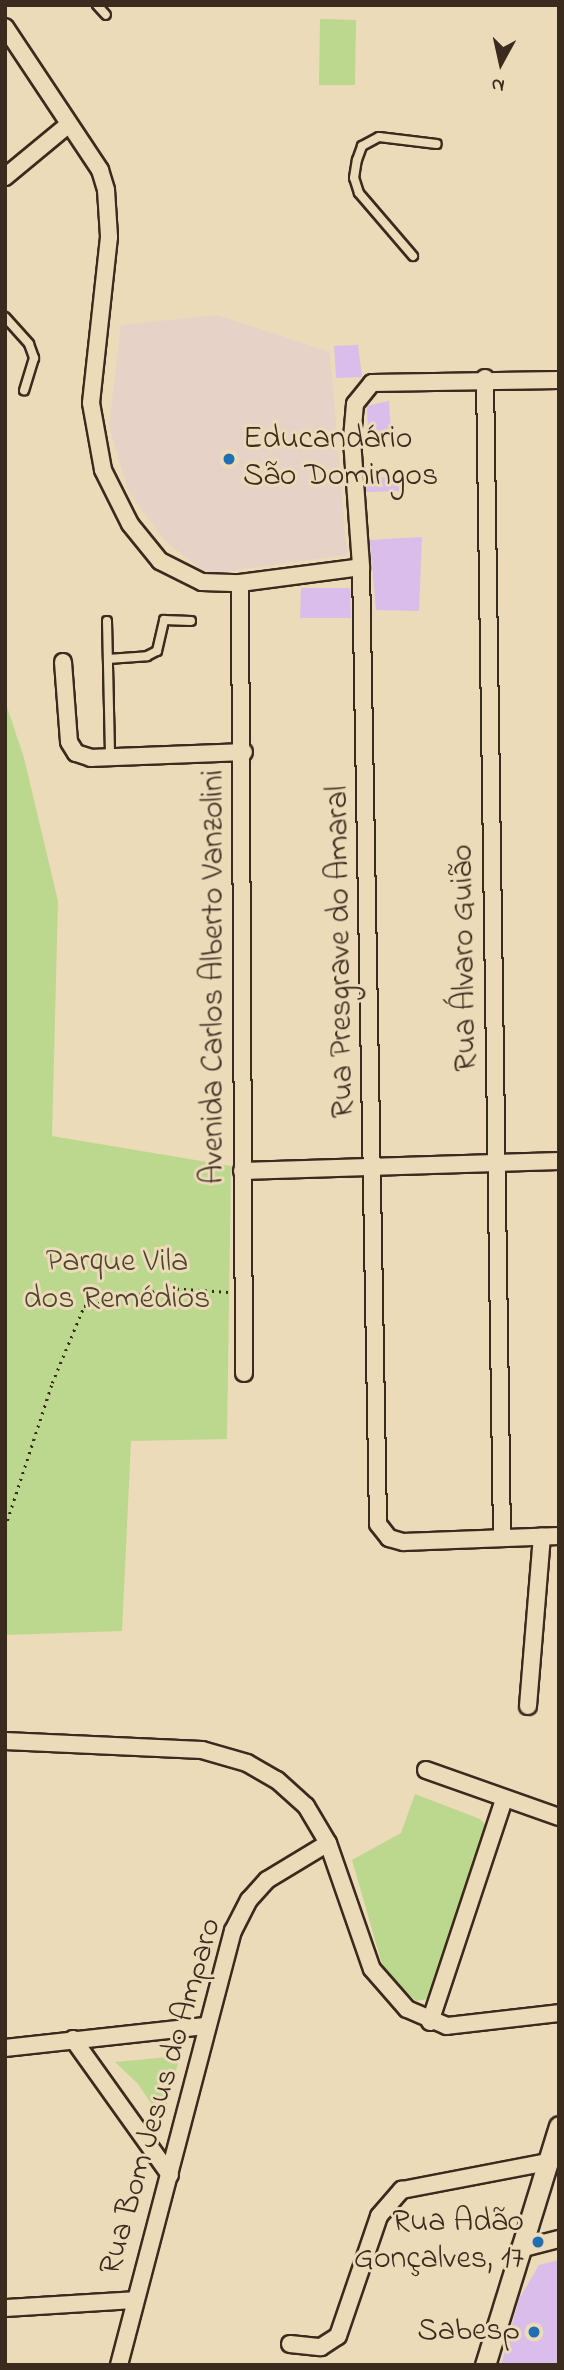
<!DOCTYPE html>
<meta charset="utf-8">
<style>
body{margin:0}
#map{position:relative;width:564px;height:2370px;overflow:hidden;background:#ecdbb8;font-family:"Indie Flower",sans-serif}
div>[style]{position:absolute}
.built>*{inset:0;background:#e7d2c7}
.green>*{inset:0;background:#bcd78e}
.building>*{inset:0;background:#dabdeb}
.path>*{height:2.5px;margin-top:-1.25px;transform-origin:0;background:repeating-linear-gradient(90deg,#3b2a1e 0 2px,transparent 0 7px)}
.roads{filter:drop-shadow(2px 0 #3b2a1e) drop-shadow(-2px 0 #3b2a1e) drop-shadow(0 2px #3b2a1e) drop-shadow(0 -2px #3b2a1e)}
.service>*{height:8px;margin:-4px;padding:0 4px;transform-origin:4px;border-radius:4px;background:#ecdbb8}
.minor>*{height:16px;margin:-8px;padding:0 8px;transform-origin:8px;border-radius:8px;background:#ecdbb8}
.tertiary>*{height:19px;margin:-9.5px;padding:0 9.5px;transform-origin:9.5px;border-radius:9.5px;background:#ecdbb8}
.dots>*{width:19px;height:19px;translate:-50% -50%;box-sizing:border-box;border:4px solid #ecdbb8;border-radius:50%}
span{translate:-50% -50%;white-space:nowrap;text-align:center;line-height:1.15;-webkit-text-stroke:6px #ecdbb8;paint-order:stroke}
.poi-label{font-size:32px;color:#3b2a1e}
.left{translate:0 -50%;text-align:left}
.right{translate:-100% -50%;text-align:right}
.street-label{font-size:32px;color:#3b2a1e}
.park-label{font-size:32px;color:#4e442f}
.frame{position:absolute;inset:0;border:7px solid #3b2a1e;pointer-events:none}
.north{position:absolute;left:466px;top:28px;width:70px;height:70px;-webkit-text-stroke:5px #ecdbb8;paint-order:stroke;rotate:188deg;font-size:19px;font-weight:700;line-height:28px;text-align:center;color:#3b2a1e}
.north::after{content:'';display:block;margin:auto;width:24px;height:32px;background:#3b2a1e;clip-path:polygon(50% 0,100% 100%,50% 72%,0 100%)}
</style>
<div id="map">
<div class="built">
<div style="clip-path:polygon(217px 315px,330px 352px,347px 555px,207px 574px,166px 542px,128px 491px,109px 426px,121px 325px)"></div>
</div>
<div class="green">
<div style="clip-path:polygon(320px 19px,356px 20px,355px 85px,319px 85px)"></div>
<div style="clip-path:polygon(5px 701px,24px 758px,58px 901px,52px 1136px,231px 1166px,227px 1439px,131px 1441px,122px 1631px,5px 1635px)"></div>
<div style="clip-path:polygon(415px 1794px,480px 1819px,486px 1826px,427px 1999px,416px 2001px,384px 1971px,352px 1860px,401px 1833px)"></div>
<div style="clip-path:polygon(179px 2056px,179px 2060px,162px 2120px,138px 2084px,115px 2062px)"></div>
</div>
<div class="building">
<div style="clip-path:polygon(358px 345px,362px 377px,336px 378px,334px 346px)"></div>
<div style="clip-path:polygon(389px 401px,391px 435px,368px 436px,367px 406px)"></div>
<div style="clip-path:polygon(406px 477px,406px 491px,366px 492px,366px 478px)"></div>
<div style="clip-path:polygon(422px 537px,419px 611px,376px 610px,370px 540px)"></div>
<div style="clip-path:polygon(301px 588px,350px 588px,351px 618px,300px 618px)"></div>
<div style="clip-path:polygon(559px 2260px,559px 2365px,501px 2365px,519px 2299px,539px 2265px)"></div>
</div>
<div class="path">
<div style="left:5px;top:1527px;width:151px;rotate:-71.9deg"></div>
<div style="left:52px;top:1383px;width:83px;rotate:-67.4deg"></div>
<div style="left:84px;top:1306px;width:88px;rotate:-11.8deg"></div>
<div style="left:170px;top:1288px;width:59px;rotate:3.9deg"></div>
</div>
<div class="roads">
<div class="service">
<div style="left:97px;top:5px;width:13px;rotate:48deg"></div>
<div style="left:413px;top:256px;width:83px;rotate:-130.6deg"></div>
<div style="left:359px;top:193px;width:16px;rotate:-108deg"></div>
<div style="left:354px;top:178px;width:18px;rotate:-81deg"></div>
<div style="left:357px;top:160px;width:15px;rotate:-70deg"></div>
<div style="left:362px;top:146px;width:19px;rotate:-28deg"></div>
<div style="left:379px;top:137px;width:58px;rotate:6.9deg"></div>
<div style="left:5px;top:317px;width:36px;rotate:48deg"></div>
<div style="left:29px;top:344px;width:15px;rotate:70deg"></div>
<div style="left:34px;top:358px;width:34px;rotate:107deg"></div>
<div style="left:107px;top:621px;width:137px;rotate:88.7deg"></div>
<div style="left:108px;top:659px;width:39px;rotate:-4deg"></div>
<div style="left:147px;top:656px;width:11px;rotate:-27deg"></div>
<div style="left:157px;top:651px;width:32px;rotate:-77deg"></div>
<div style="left:164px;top:620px;width:27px;rotate:2deg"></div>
</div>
<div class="minor">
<div style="left:5px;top:27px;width:172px;rotate:56.4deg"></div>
<div style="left:100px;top:170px;width:21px;rotate:73deg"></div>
<div style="left:106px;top:190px;width:47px;rotate:86.3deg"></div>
<div style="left:109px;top:237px;width:167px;rotate:96.2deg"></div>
<div style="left:91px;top:403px;width:68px;rotate:79.8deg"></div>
<div style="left:103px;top:470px;width:60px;rotate:63.4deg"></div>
<div style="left:130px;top:524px;width:48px;rotate:51deg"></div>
<div style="left:160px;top:561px;width:47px;rotate:26.6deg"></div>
<div style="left:202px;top:582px;width:38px;rotate:2deg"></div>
<div style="left:240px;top:583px;width:122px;rotate:-7.5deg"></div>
<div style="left:5px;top:177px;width:83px;rotate:-39.6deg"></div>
<div style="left:485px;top:378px;width:1159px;rotate:89.16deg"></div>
<div style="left:559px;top:380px;width:187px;rotate:179.1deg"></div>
<div style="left:372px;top:383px;width:27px;rotate:129deg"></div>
<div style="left:355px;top:404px;width:36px;rotate:95deg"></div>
<div style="left:352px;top:440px;width:127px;rotate:85.9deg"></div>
<div style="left:361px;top:567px;width:957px;rotate:88.98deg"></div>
<div style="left:378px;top:1524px;width:18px;rotate:52deg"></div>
<div style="left:389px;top:1538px;width:15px;rotate:16deg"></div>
<div style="left:403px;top:1542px;width:156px;rotate:-2.2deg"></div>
<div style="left:240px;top:583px;width:790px;rotate:89.71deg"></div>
<div style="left:63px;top:662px;width:80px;rotate:85.7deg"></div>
<div style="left:69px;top:742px;width:13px;rotate:58deg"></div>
<div style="left:76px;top:753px;width:16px;rotate:18deg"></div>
<div style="left:91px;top:758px;width:153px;rotate:-2.2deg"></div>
<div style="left:242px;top:1171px;width:317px;rotate:-1.8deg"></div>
<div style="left:528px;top:1706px;width:170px;rotate:-85.3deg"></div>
<div style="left:5px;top:1741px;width:197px;rotate:2.6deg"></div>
<div style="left:202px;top:1750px;width:47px;rotate:16.1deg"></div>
<div style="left:247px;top:1763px;width:34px;rotate:30deg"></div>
<div style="left:277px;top:1780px;width:39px;rotate:42deg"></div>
<div style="left:306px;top:1806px;width:43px;rotate:59.3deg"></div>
<div style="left:328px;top:1843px;width:133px;rotate:70.8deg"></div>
<div style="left:372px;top:1969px;width:53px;rotate:48.8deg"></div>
<div style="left:407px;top:2009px;width:43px;rotate:23deg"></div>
<div style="left:447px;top:2026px;width:113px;rotate:-6.6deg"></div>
<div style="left:426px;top:1770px;width:141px;rotate:19.5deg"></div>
<div style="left:430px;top:2022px;width:235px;rotate:-71.6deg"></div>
<div style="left:73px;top:2039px;width:167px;rotate:54.5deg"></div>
<div style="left:5px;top:2048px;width:201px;rotate:-6.3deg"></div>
<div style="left:520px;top:2249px;width:40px;rotate:-14.4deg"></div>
<div style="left:5px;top:2308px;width:129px;rotate:-3.5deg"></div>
<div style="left:290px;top:2344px;width:31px;rotate:6deg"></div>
<div style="left:321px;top:2347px;width:20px;rotate:-33deg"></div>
<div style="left:338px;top:2336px;width:127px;rotate:-71.1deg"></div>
<div style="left:379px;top:2216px;width:35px;rotate:-49deg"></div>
<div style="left:402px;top:2190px;width:149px;rotate:-10.9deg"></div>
<div style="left:119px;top:2365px;width:449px;rotate:-75.3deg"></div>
<div style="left:233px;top:1931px;width:35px;rotate:-63deg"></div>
<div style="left:249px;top:1900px;width:27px;rotate:-48deg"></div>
<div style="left:267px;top:1880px;width:71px;rotate:-31.2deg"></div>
</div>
<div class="tertiary">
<div style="left:485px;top:2365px;width:250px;rotate:-72.8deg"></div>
</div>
</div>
<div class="dots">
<div style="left:229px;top:459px;background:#1f6fb2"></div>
<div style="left:538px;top:2242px;background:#1f6fb2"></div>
<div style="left:534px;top:2332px;background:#1f6fb2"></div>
</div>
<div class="poi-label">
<span class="left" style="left:243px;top:459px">Educandário<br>São Domingos</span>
<span class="right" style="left:524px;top:2242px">Rua Adão<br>Gonçalves, 17</span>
<span class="right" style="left:520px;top:2332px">Sabesp</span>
</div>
<div class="street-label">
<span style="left:342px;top:952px;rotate:-91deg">Rua Presgrave do Amaral</span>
<span style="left:466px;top:958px;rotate:-91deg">Rua Álvaro Guião</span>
<span style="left:215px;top:977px;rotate:-90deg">Avenida Carlos Alberto Vanzolini</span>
<span style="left:162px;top:2097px;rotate:-74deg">Rua Bom Jesus do Amparo</span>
</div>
<div class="park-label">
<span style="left:117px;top:1282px">Parque Vila<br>dos Remédios</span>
</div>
<div class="frame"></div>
<div class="north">N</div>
</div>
